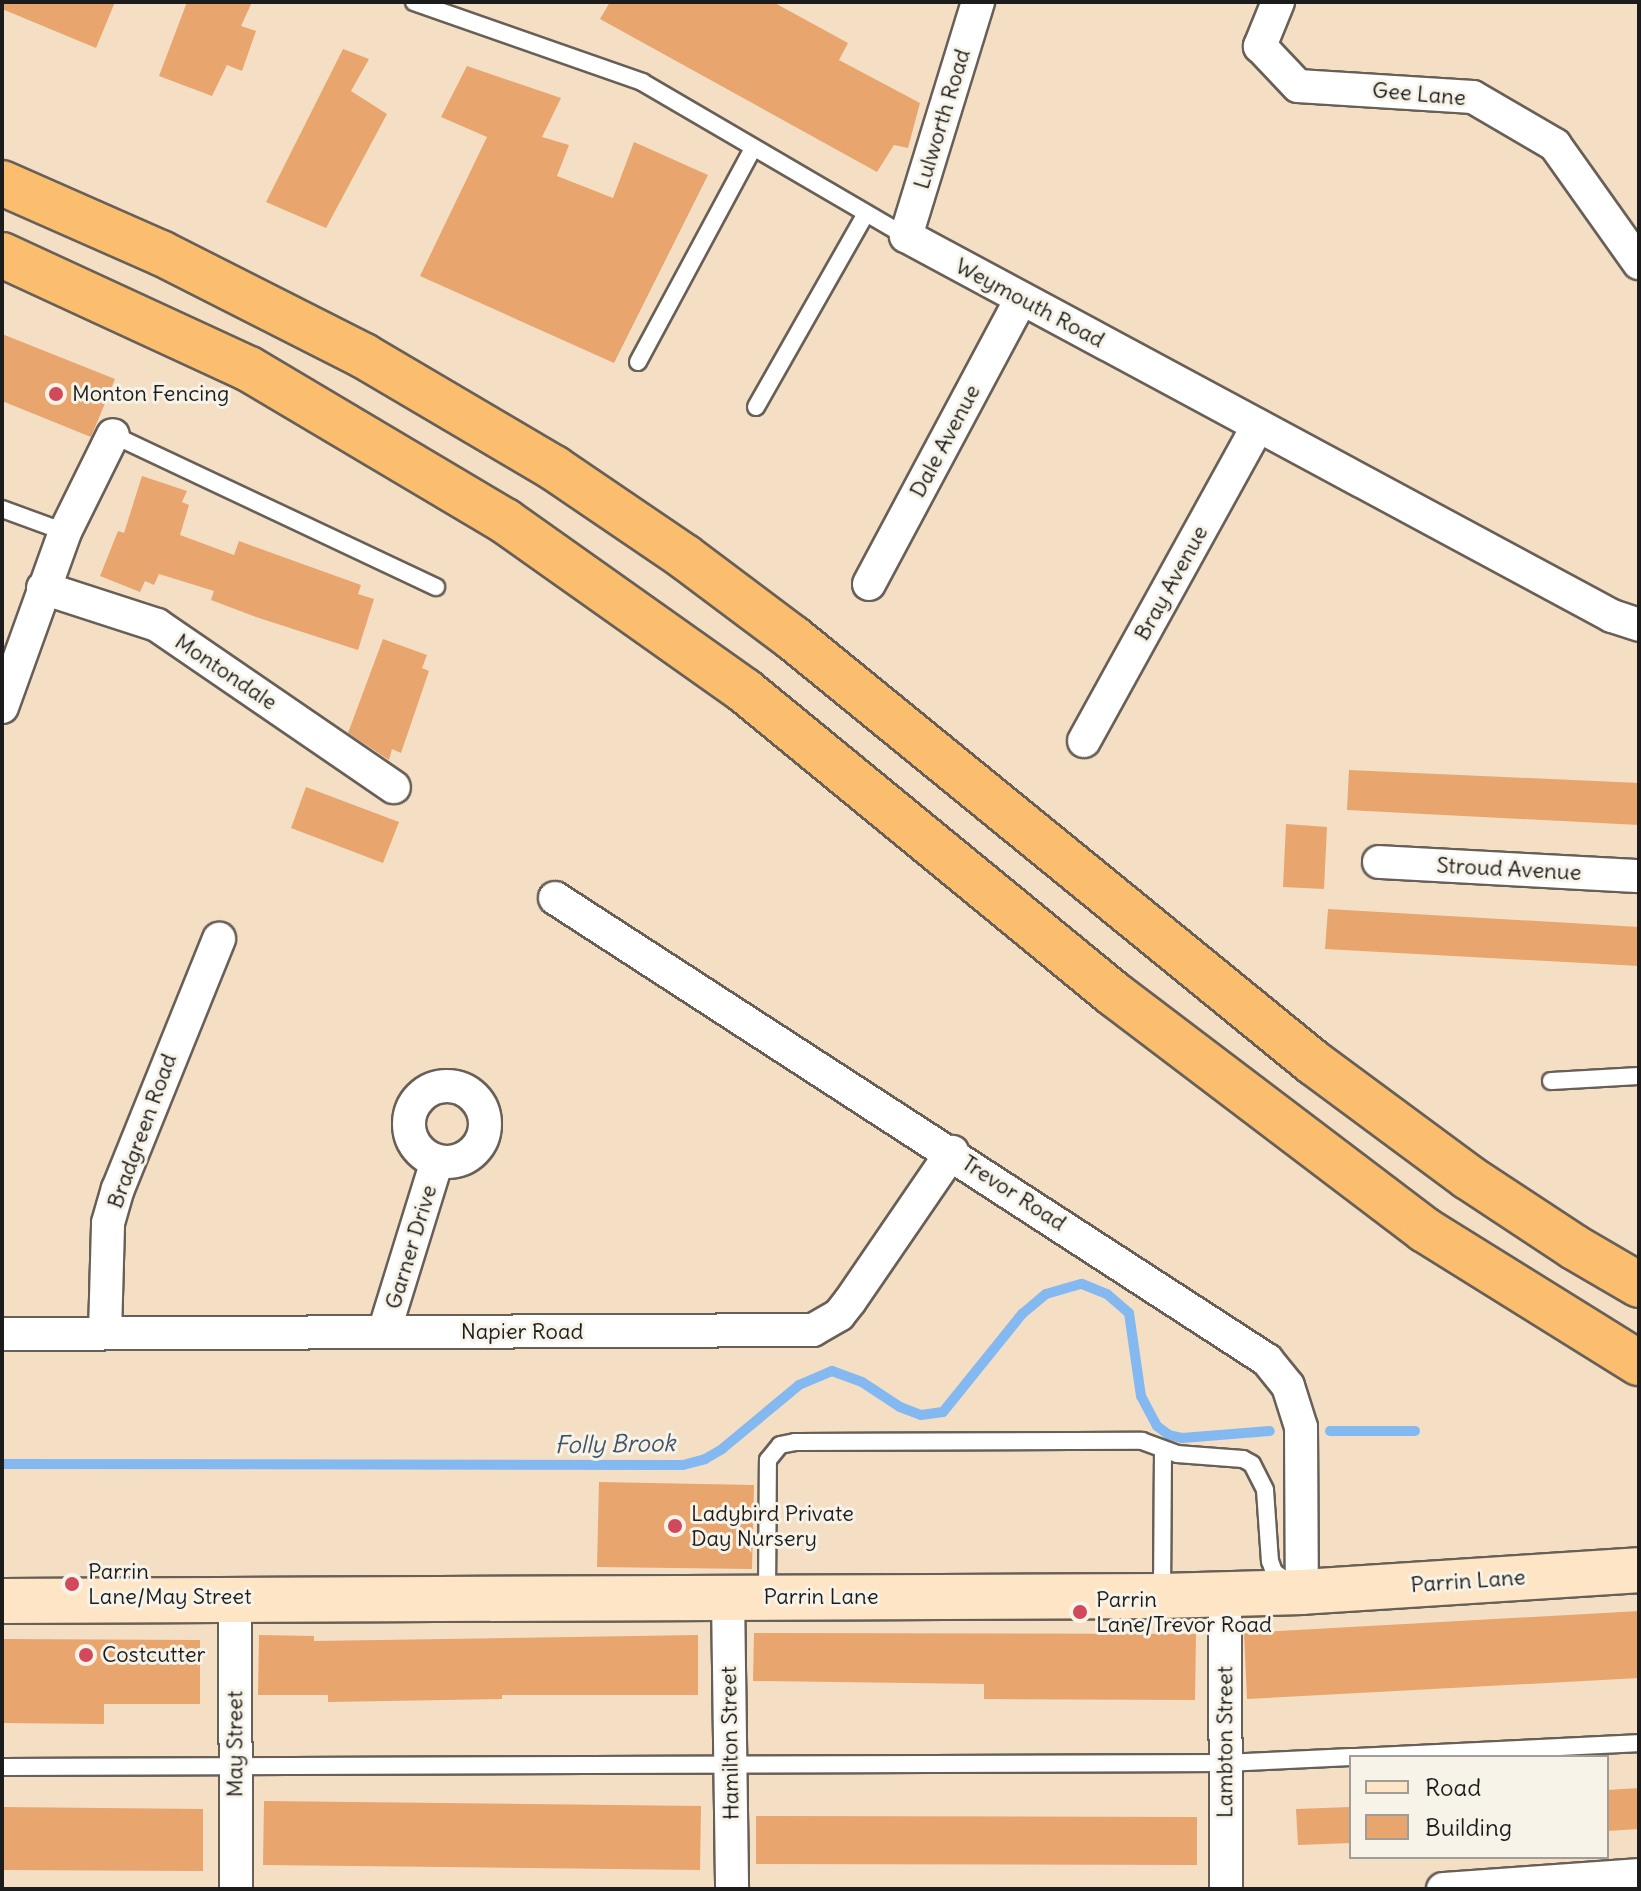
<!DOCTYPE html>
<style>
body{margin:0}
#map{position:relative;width:1641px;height:1891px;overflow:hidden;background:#f4dfc5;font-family:Delius,sans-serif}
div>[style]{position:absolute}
.stream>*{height:10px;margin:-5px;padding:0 5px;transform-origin:5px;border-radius:5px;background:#83b8f1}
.building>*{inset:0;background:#e8a56d}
.roads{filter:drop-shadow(2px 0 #686057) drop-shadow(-2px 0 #686057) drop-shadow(0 2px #686057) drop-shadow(0 -2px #686057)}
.lane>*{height:16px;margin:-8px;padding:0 8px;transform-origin:8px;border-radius:8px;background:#fff}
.street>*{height:32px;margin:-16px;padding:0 16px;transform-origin:16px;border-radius:16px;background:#fff}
.street>.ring{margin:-16px;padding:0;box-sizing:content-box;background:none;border:32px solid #fff;border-radius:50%}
.secondary>*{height:44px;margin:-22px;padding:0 22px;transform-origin:22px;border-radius:22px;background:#fde5c5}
.highway>*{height:44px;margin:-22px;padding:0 22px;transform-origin:22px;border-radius:22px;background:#fbbe6e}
.dots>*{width:22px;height:22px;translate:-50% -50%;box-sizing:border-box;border:4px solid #f7f3e8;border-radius:50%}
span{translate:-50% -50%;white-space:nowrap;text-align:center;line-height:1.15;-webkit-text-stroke:6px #f7f3e8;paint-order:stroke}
.street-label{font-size:22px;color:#1c1c1c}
.poi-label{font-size:22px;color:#1c1c1c}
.left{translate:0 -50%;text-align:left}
.water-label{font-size:24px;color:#405367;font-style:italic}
.frame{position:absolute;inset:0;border:4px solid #1c1c1c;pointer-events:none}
.legend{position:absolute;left:1349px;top:1755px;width:260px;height:104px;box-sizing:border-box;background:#f7f3e8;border:2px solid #9f9d96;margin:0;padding:10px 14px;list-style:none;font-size:24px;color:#1c1c1c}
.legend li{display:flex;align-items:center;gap:16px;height:40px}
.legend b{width:40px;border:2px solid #9f9d96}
</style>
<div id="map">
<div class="stream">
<div style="left:1330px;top:1431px;width:85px"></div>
<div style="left:2px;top:1464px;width:681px;rotate:0.08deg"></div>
<div style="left:683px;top:1465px;width:23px;rotate:-15deg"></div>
<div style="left:705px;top:1459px;width:20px;rotate:-30deg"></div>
<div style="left:722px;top:1449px;width:100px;rotate:-39.7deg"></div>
<div style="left:799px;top:1385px;width:36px;rotate:-23deg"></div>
<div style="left:832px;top:1371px;width:32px;rotate:20deg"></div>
<div style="left:862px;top:1382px;width:45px;rotate:33.3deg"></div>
<div style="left:900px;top:1407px;width:22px;rotate:21deg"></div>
<div style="left:921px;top:1415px;width:22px;rotate:-8deg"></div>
<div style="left:943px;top:1412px;width:126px;rotate:-51.1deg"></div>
<div style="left:1022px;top:1314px;width:31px;rotate:-40deg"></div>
<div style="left:1046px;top:1294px;width:37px;rotate:-16deg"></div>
<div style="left:1082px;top:1284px;width:27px;rotate:22deg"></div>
<div style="left:1107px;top:1294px;width:29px;rotate:41deg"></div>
<div style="left:1129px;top:1313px;width:84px;rotate:81.8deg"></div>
<div style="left:1141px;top:1396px;width:34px;rotate:62deg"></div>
<div style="left:1157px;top:1426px;width:15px;rotate:37deg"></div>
<div style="left:1169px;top:1435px;width:13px;rotate:13deg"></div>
<div style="left:1182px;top:1438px;width:88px;rotate:-4.5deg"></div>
</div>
<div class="building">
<div style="clip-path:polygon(2px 2px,115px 2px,96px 48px,2px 9px)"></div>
<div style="clip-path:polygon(187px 2px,252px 2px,241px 26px,256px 31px,242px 71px,227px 65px,212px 96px,159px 76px)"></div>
<div style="clip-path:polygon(610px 2px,773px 2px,848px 43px,839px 60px,920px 103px,908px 148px,894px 145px,877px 172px,600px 19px)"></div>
<div style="clip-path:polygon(343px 49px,369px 59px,351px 91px,387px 114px,326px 228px,266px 202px)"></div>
<div style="clip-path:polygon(467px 66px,561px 98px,542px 137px,569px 145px,557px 176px,613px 198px,634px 142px,708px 175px,614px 363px,420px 276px,487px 137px,441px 117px)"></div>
<div style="clip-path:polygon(2px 334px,115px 379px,91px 437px,2px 401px)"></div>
<div style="clip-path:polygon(142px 476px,187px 491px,182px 502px,189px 505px,180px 535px,234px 555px,239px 541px,361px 585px,358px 594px,374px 599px,358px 650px,256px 617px,211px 600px,214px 591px,159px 574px,154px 585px,145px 581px,140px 592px,100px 576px,118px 531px,124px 533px)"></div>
<div style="clip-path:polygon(383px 639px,427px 655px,422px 668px,429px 671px,401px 753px,392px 749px,389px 760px,348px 733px)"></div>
<div style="clip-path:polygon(1349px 770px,1639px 783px,1639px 825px,1347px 810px)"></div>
<div style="clip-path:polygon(306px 787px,399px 822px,383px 863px,291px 828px)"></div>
<div style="clip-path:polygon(1286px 824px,1327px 827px,1324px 889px,1283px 887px)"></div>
<div style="clip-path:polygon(1328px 909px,1639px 927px,1639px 966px,1325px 949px)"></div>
<div style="clip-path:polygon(599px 1482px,754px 1485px,752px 1569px,597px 1567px)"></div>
<div style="clip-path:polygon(1639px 1611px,1639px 1678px,1247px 1699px,1244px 1633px)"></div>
<div style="clip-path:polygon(754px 1633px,1196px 1634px,1195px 1700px,984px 1699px,984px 1684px,753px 1681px)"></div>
<div style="clip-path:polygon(259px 1635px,314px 1636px,314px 1641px,698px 1635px,698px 1695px,502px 1695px,502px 1699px,328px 1702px,328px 1695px,258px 1695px)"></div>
<div style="clip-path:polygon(2px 1639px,200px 1640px,200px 1704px,104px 1704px,104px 1724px,2px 1723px)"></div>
<div style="clip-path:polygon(1639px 1788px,1639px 1829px,1607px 1831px,1607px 1790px)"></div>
<div style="clip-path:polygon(264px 1801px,701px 1806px,700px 1870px,263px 1865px)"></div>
<div style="clip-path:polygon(2px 1807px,203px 1809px,203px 1871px,2px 1870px)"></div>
<div style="clip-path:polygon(1351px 1807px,1351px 1843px,1298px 1845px,1296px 1809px)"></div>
<div style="clip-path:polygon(756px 1816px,1197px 1817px,1197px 1865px,756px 1864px)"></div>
</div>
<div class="roads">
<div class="lane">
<div style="left:414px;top:2px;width:242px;rotate:19.3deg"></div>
<div style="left:642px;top:82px;width:306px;rotate:30.3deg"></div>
<div style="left:638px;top:362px;width:243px;rotate:-61.7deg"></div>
<div style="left:756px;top:407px;width:221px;rotate:-60.4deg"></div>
<div style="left:113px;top:435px;width:357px;rotate:25.2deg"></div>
<div style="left:2px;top:509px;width:67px;rotate:20.1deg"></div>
<div style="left:1551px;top:1081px;width:88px;rotate:-3.3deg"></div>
<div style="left:767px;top:1594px;width:134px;rotate:-89.6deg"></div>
<div style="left:768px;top:1460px;width:19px;rotate:-51deg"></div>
<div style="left:780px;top:1445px;width:15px;rotate:-11deg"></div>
<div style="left:795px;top:1442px;width:347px;rotate:-0.2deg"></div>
<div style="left:1142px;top:1441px;width:37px;rotate:20deg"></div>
<div style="left:1177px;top:1454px;width:66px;rotate:4.3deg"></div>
<div style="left:1243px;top:1459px;width:10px;rotate:29deg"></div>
<div style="left:1252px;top:1464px;width:29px;rotate:63deg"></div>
<div style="left:1265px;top:1490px;width:71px;rotate:86deg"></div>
<div style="left:1270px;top:1561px;width:12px;rotate:70deg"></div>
<div style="left:1274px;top:1572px;width:21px;rotate:35deg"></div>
<div style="left:1162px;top:1594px;width:144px;rotate:-89.6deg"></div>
<div style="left:1354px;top:1757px;width:285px;rotate:-2.8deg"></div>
<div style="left:2px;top:1767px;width:1223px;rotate:-0.19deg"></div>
<div style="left:1225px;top:1763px;width:126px;rotate:-2.7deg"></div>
</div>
<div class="street">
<div style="left:978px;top:2px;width:245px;rotate:107.1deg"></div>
<div style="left:906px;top:236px;width:802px;rotate:28.29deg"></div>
<div style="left:1612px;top:616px;width:28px;rotate:18deg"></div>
<div style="left:1278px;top:2px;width:48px;rotate:112.2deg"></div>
<div style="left:1260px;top:46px;width:55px;rotate:46.5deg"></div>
<div style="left:1298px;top:86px;width:175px;rotate:3.6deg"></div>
<div style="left:1473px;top:97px;width:95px;rotate:30.3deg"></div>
<div style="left:1555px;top:145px;width:145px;rotate:54.6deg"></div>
<div style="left:869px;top:584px;width:323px;rotate:-61.9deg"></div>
<div style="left:43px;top:588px;width:120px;rotate:18deg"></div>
<div style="left:157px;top:625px;width:287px;rotate:34.4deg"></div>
<div style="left:2px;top:707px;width:186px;rotate:-70.2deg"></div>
<div style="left:65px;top:532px;width:108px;rotate:-63.7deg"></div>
<div style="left:1084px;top:741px;width:360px;rotate:-61.1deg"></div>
<div style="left:1379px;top:862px;width:260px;rotate:3.1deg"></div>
<div style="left:555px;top:898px;width:849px;rotate:32.98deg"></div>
<div style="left:1267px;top:1360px;width:33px;rotate:51deg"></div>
<div style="left:1288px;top:1386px;width:43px;rotate:72.4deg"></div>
<div style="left:1301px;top:1427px;width:165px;rotate:89.7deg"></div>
<div class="ring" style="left:409px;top:1086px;width:44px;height:44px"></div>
<div style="left:384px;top:1332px;width:179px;rotate:-72.8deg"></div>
<div style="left:105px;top:1333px;width:110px;rotate:-88.4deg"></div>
<div style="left:108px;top:1223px;width:35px;rotate:-74deg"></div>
<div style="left:118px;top:1189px;width:270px;rotate:-68deg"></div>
<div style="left:2px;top:1334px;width:811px;rotate:-0.28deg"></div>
<div style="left:813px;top:1330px;width:30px;rotate:-30deg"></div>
<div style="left:839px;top:1315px;width:18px;rotate:-52deg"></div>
<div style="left:850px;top:1301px;width:181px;rotate:-55.6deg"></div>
<div style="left:1225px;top:1594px;width:295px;rotate:89.8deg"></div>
<div style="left:728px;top:1596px;width:293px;rotate:89.2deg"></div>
<div style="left:235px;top:1598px;width:291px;rotate:89.8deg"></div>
<div style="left:1443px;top:1889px;width:196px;rotate:-4.1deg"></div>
</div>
<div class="secondary">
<div style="left:2px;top:1601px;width:1160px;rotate:-0.25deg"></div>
<div style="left:1162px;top:1596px;width:140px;rotate:-1.6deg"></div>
<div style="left:1302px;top:1592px;width:338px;rotate:-3.7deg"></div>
</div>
<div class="highway">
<div style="left:2px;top:183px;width:174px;rotate:23.8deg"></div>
<div style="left:161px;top:253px;width:228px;rotate:26.9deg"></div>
<div style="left:364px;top:356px;width:221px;rotate:30.5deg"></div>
<div style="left:554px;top:468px;width:158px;rotate:34.2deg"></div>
<div style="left:685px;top:557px;width:135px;rotate:36.9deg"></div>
<div style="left:793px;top:638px;width:672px;rotate:39.21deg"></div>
<div style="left:1314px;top:1063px;width:192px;rotate:36.5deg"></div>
<div style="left:1468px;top:1177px;width:127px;rotate:33.4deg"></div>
<div style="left:1574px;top:1247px;width:75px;rotate:30.3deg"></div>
<div style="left:2px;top:255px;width:272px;rotate:24.8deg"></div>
<div style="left:249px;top:369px;width:298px;rotate:30.7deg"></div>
<div style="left:505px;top:521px;width:294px;rotate:35.3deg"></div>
<div style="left:745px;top:691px;width:477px;rotate:39.4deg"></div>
<div style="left:1114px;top:994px;width:390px;rotate:37.2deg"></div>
<div style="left:1425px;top:1230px;width:252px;rotate:31.9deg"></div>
</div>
</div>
<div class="dots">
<div style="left:56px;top:394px;background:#d1495b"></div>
<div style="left:675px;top:1526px;background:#d1495b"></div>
<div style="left:72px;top:1584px;background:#d1495b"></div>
<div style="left:1080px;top:1612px;background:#d1495b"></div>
<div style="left:86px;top:1655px;background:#d1495b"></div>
</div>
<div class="street-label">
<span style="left:1419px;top:94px;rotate:5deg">Gee Lane</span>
<span style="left:942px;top:119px;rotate:-73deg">Lulworth Road</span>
<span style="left:1030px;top:303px;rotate:28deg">Weymouth Road</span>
<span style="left:945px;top:441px;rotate:-62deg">Dale Avenue</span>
<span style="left:1171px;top:583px;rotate:-61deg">Bray Avenue</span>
<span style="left:226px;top:672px;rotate:34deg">Montondale</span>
<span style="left:1509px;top:869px;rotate:3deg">Stroud Avenue</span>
<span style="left:142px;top:1131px;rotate:-70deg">Bradgreen Road</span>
<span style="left:1014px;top:1193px;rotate:33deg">Trevor Road</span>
<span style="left:411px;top:1247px;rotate:-73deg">Garner Drive</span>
<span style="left:522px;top:1332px">Napier Road</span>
<span style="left:1468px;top:1581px;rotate:-4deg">Parrin Lane</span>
<span style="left:821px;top:1597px">Parrin Lane</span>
<span style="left:1225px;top:1742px;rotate:-90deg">Lambton Street</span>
<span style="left:730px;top:1743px;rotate:-91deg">Hamilton Street</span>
<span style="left:235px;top:1744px;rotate:-90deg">May Street</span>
</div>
<div class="poi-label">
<span class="left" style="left:72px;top:394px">Monton Fencing</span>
<span class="left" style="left:691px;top:1526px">Ladybird Private<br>Day Nursery</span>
<span class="left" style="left:88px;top:1584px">Parrin<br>Lane/May Street</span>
<span class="left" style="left:1096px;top:1612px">Parrin<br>Lane/Trevor Road</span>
<span class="left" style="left:102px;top:1655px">Costcutter</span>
</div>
<div class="water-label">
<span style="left:615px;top:1444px;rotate:-1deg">Folly Brook</span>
</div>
<div class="frame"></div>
<ul class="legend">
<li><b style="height:10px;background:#fde5c5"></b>Road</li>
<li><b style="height:22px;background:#e8a56d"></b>Building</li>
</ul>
</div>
